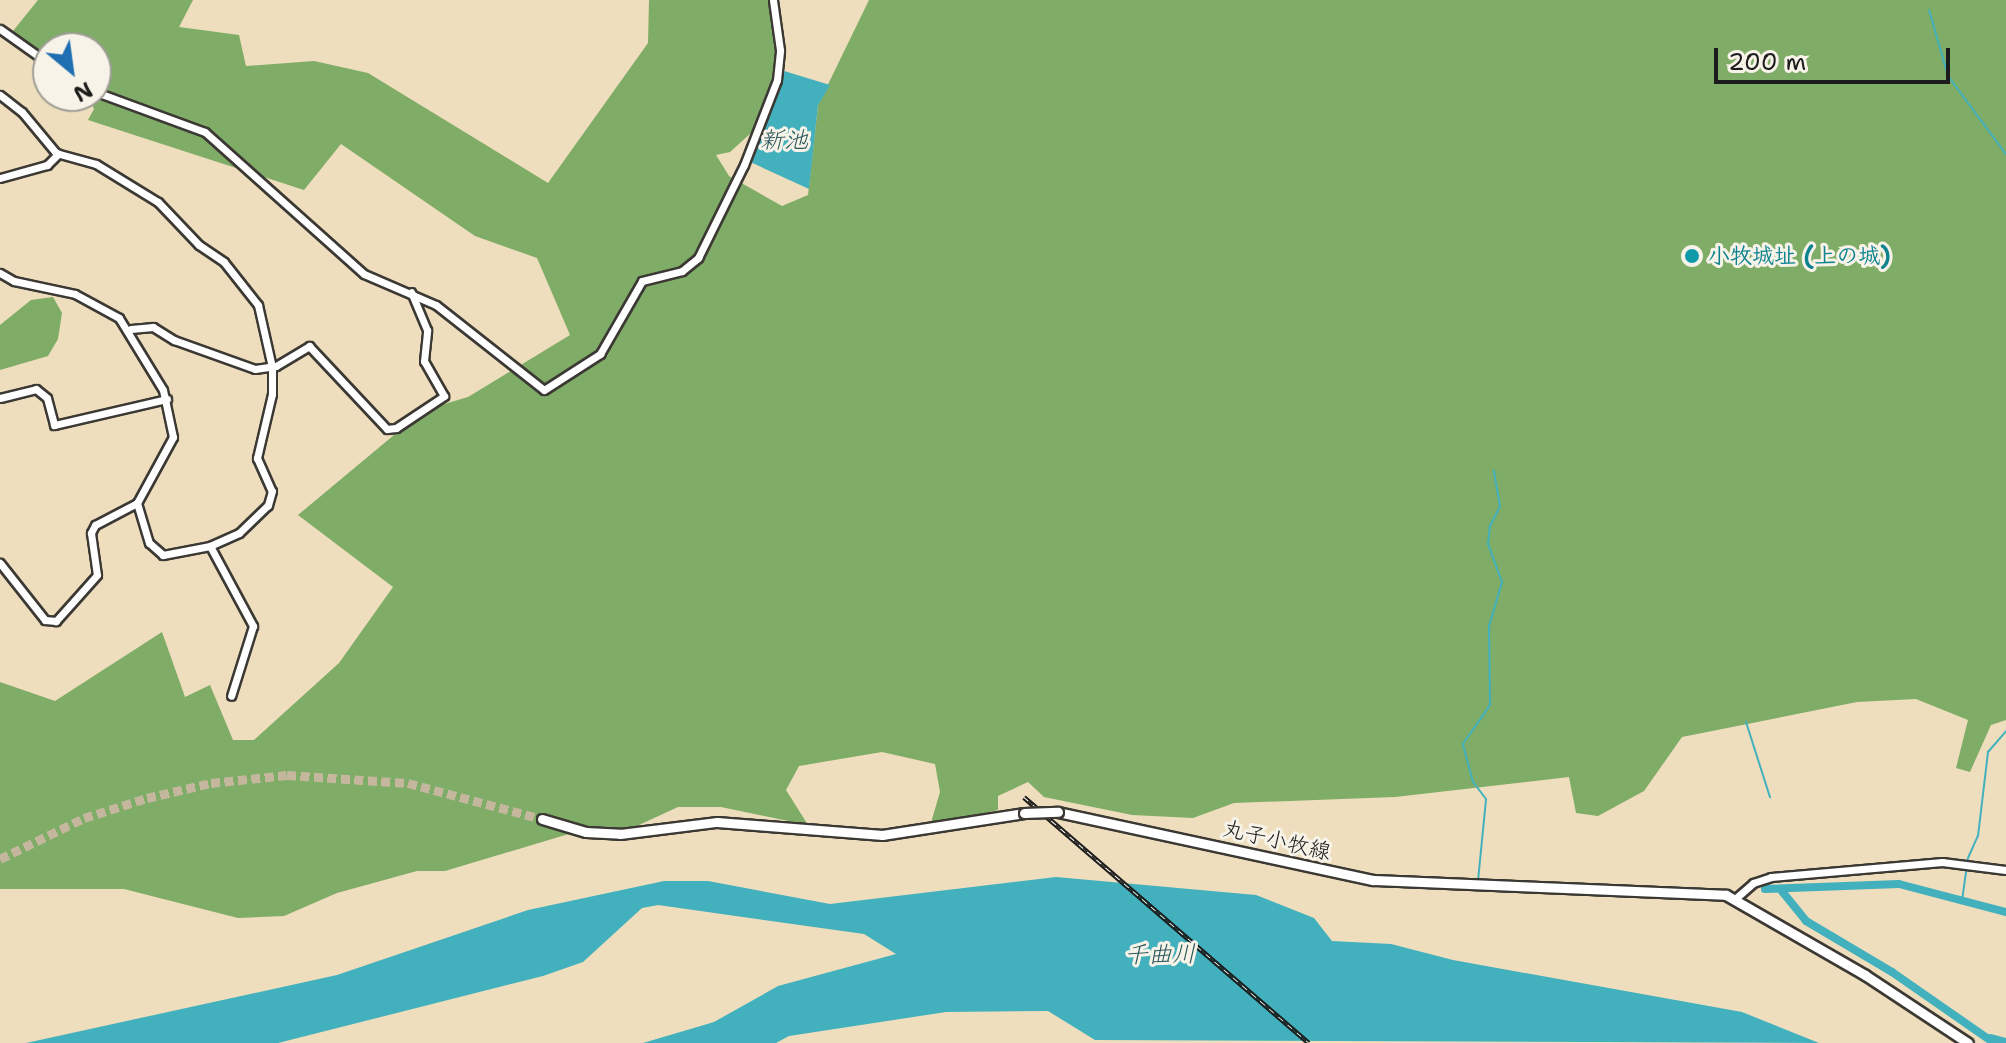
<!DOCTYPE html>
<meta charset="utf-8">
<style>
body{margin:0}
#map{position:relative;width:2006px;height:1043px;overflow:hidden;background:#eedebd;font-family:"Shantell Sans","Klee One",sans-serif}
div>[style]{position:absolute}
.forest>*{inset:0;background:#7fac66}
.water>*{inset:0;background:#42b1bd}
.stream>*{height:2px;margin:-1px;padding:0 1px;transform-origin:1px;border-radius:1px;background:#42b1bd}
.canal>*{height:8px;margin:-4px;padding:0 4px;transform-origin:4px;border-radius:4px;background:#42b1bd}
.tertiary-tunnel>*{height:9px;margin-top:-4.5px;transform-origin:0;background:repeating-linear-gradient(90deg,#c4b79d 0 9px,transparent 0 13.5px)}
.roads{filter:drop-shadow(2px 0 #3c3934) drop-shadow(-2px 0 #3c3934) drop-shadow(0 2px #3c3934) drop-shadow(0 -2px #3c3934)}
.minor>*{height:7px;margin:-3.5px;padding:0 3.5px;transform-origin:3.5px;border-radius:3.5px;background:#fff}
.tertiary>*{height:9px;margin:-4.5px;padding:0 4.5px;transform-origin:4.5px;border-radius:4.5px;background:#fff}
.rail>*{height:5px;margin-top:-2.5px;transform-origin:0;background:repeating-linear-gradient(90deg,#f7f3e8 0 6px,#1c1c1c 0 12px);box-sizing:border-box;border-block:2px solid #1c1c1c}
.bridges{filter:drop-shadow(2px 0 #3c3934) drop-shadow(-2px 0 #3c3934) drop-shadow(0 2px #3c3934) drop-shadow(0 -2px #3c3934)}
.tertiary-bridge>*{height:9px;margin:-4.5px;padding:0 4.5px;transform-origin:4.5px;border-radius:4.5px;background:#fff}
.dots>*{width:22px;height:22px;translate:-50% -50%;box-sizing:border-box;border:4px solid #f7f3e8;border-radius:50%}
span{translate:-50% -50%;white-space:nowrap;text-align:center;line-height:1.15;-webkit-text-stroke:6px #f7f3e8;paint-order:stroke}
.culture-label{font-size:22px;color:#0d838f;font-weight:700}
.left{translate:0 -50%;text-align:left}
.street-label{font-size:22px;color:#1c1c1c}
.water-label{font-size:24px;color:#2b585c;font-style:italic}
.north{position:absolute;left:32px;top:32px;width:80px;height:80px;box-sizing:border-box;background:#f7f3e8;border:2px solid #9f9d96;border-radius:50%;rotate:151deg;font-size:22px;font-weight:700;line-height:32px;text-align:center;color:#1c1c1c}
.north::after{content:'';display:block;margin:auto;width:28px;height:36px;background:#1f6fb2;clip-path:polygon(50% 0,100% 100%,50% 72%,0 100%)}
.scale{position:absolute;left:1714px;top:48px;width:236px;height:36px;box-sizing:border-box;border:4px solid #1c1c1c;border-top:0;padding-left:10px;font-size:24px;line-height:28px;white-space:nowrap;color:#1c1c1c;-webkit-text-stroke:6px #f7f3e8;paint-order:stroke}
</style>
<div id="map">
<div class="forest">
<div style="clip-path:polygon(38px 0,193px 0,179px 27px,239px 35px,246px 66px,314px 61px,368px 73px,548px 183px,648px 43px,649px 0,769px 0,777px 50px,774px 80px,751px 133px,730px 152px,716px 155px,729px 176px,782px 206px,808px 195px,818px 105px,869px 0,2006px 0,2006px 720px,1991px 725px,1970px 772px,1956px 768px,1968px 720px,1916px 699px,1857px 702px,1682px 737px,1644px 791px,1598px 816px,1576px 813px,1569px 777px,1395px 797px,1234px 803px,1193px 818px,1132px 815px,1044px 797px,1028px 782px,998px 796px,998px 810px,930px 826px,940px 792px,935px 764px,882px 752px,799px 766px,786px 790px,808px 825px,721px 807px,678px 807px,626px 831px,572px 833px,445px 871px,417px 871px,337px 893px,284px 916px,238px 918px,124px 889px,0 889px,0 682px,55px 701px,162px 632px,185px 697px,210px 685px,233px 740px,254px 740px,339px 663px,393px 587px,298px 515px,424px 410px,468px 397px,570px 335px,537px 258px,475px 236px,341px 144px,304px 190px,88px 120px,94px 109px,88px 96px,96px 96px,96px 48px,48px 48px,48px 58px,13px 31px)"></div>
<div style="clip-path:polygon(53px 297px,62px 313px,58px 339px,48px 356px,0 370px,0 325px,31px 300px)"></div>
</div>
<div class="water">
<div style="clip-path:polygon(781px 70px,830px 85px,818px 105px,809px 189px,748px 161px)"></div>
<div style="clip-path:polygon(1056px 877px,1256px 895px,1314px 918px,1332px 941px,1391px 944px,1453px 960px,1742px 1012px,1819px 1043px,1095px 1040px,1048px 1011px,946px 1012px,789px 1036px,776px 1043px,643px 1043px,714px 1022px,778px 986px,896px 954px,864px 934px,658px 905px,642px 908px,583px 962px,543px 976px,278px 1043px,26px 1043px,337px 975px,528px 910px,664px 881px,708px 881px,830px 904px)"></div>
</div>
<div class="stream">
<div style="left:1929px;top:10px;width:69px;rotate:73.9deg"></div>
<div style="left:1948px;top:76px;width:97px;rotate:53.4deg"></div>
<div style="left:1746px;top:722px;width:79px;rotate:72.3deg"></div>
<div style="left:1478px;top:881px;width:82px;rotate:-84.4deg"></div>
<div style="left:1486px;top:799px;width:21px;rotate:-127deg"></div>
<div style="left:1473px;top:782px;width:39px;rotate:-105deg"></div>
<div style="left:1463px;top:744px;width:47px;rotate:-55.3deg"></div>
<div style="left:1490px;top:705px;width:79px;rotate:-90.7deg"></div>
<div style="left:1489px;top:626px;width:46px;rotate:-73.5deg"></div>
<div style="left:1502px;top:582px;width:40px;rotate:-110.2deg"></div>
<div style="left:1488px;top:544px;width:18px;rotate:-84deg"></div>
<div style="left:1490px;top:526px;width:22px;rotate:-63deg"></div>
<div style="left:1500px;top:506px;width:36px;rotate:-100deg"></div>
<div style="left:1962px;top:901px;width:43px;rotate:-82.1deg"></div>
<div style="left:1968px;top:858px;width:24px;rotate:-66deg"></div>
<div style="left:1978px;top:836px;width:85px;rotate:-83.2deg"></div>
<div style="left:1988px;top:752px;width:28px;rotate:-49deg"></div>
</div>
<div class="canal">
<div style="left:1765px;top:889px;width:134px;rotate:-2.1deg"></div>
<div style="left:1899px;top:884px;width:111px;rotate:14.7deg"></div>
<div style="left:1781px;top:890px;width:40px;rotate:51deg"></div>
<div style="left:1806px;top:921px;width:100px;rotate:30.7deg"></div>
<div style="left:1892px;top:972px;width:124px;rotate:34.8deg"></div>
<div style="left:1991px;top:1038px;width:16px;rotate:15deg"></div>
</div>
<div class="tertiary-tunnel">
<div style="left:0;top:859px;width:93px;rotate:-26deg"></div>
<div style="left:84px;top:818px;width:66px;rotate:-17.6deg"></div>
<div style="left:147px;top:798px;width:66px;rotate:-13.2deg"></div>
<div style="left:211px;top:783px;width:76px;rotate:-6deg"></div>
<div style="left:287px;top:775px;width:121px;rotate:3.8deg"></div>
<div style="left:408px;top:783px;width:139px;rotate:15deg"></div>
</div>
<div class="roads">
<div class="minor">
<div style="left:0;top:29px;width:59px;rotate:35.3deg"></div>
<div style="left:96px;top:92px;width:116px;rotate:20.2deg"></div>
<div style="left:205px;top:132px;width:213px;rotate:41.8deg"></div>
<div style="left:364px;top:274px;width:78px;rotate:23.3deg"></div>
<div style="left:436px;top:305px;width:137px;rotate:38.2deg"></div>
<div style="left:544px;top:390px;width:67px;rotate:-32.7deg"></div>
<div style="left:600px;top:354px;width:84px;rotate:-60.1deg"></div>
<div style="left:642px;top:281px;width:41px;rotate:-14deg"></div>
<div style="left:682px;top:271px;width:21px;rotate:-39deg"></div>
<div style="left:698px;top:258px;width:104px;rotate:-63.7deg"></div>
<div style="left:744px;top:165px;width:91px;rotate:-68.8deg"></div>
<div style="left:777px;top:80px;width:30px;rotate:-84deg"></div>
<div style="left:780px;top:50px;width:50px;rotate:-98deg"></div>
<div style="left:0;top:95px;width:28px;rotate:38deg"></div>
<div style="left:22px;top:112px;width:53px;rotate:50.3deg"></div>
<div style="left:56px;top:153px;width:41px;rotate:15.4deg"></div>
<div style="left:96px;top:164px;width:73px;rotate:31.5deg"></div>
<div style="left:158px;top:202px;width:59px;rotate:46.4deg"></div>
<div style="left:199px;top:245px;width:30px;rotate:34deg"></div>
<div style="left:224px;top:262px;width:55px;rotate:51.7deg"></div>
<div style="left:258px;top:305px;width:64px;rotate:77.3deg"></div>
<div style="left:272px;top:367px;width:27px;rotate:90deg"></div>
<div style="left:272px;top:394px;width:66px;rotate:103.2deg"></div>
<div style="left:257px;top:458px;width:36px;rotate:66deg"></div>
<div style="left:272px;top:491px;width:15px;rotate:106deg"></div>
<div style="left:268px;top:505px;width:40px;rotate:136deg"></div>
<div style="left:239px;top:533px;width:32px;rotate:156deg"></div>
<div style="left:210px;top:546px;width:48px;rotate:169.2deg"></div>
<div style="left:163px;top:555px;width:18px;rotate:-139deg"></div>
<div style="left:149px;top:543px;width:42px;rotate:-106.7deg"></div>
<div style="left:0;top:178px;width:49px;rotate:-15.5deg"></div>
<div style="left:47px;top:165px;width:16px;rotate:-45deg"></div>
<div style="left:0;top:273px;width:16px;rotate:30deg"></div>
<div style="left:14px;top:281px;width:62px;rotate:12deg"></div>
<div style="left:75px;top:294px;width:50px;rotate:28.6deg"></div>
<div style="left:119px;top:318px;width:84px;rotate:58.6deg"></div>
<div style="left:163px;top:390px;width:48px;rotate:78deg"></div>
<div style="left:173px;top:437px;width:75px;rotate:118.6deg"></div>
<div style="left:137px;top:503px;width:47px;rotate:152.4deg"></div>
<div style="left:95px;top:525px;width:9px;rotate:117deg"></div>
<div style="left:91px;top:533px;width:42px;rotate:81.9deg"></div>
<div style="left:97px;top:575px;width:62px;rotate:131.7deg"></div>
<div style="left:56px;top:621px;width:11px;rotate:-175deg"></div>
<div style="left:45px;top:620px;width:73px;rotate:-128.3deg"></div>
<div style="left:131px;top:329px;width:22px;rotate:-5deg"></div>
<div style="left:153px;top:327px;width:25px;rotate:32deg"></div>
<div style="left:174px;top:340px;width:86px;rotate:19.7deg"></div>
<div style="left:255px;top:369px;width:21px;rotate:-8deg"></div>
<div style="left:276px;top:366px;width:39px;rotate:-31deg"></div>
<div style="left:309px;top:346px;width:114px;rotate:46.8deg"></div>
<div style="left:387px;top:429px;width:9px;rotate:-6deg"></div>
<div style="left:396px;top:428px;width:58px;rotate:-33.7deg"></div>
<div style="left:444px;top:396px;width:40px;rotate:-119.7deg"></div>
<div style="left:424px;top:361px;width:31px;rotate:-84deg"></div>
<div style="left:427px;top:330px;width:41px;rotate:-112.8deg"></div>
<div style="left:0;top:398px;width:37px;rotate:-14deg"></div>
<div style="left:36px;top:389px;width:14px;rotate:39deg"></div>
<div style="left:47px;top:398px;width:28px;rotate:75deg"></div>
<div style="left:54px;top:425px;width:116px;rotate:-13deg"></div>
<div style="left:210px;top:546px;width:91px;rotate:61.7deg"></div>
<div style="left:253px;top:626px;width:73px;rotate:107.4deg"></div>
<div style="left:1736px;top:898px;width:23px;rotate:-41deg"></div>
<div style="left:1753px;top:883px;width:19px;rotate:-18deg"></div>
<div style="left:1771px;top:877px;width:172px;rotate:-5deg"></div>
<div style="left:1942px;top:862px;width:64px;rotate:7.1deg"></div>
</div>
<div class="tertiary">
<div style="left:1058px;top:812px;width:322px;rotate:12.2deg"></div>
<div style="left:1373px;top:880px;width:353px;rotate:2.4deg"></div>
<div style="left:1726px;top:895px;width:160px;rotate:29.9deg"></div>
<div style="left:1865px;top:975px;width:123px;rotate:33.4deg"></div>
<div style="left:542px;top:819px;width:46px;rotate:16.5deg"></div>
<div style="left:586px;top:832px;width:34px;rotate:3deg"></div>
<div style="left:620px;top:834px;width:98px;rotate:-7.1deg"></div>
<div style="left:717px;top:822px;width:166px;rotate:4.5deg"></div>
<div style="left:882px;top:835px;width:144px;rotate:-8.8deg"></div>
</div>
</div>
<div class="rail">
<div style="left:1024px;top:797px;width:376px;rotate:40.8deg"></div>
</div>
<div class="bridges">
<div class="tertiary-bridge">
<div style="left:1024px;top:813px;width:34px;rotate:-2deg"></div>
</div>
</div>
<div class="dots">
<div style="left:1692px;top:256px;background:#0f9aa8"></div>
</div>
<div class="culture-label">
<span class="left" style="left:1708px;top:256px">小牧城址 (上の城)</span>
</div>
<div class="street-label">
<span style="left:1277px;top:840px;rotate:13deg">丸子小牧線</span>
</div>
<div class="water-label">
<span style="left:784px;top:141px">新池</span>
<span style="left:1160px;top:955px;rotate:-1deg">千曲川</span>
</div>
<div class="north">N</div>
<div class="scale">200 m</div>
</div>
